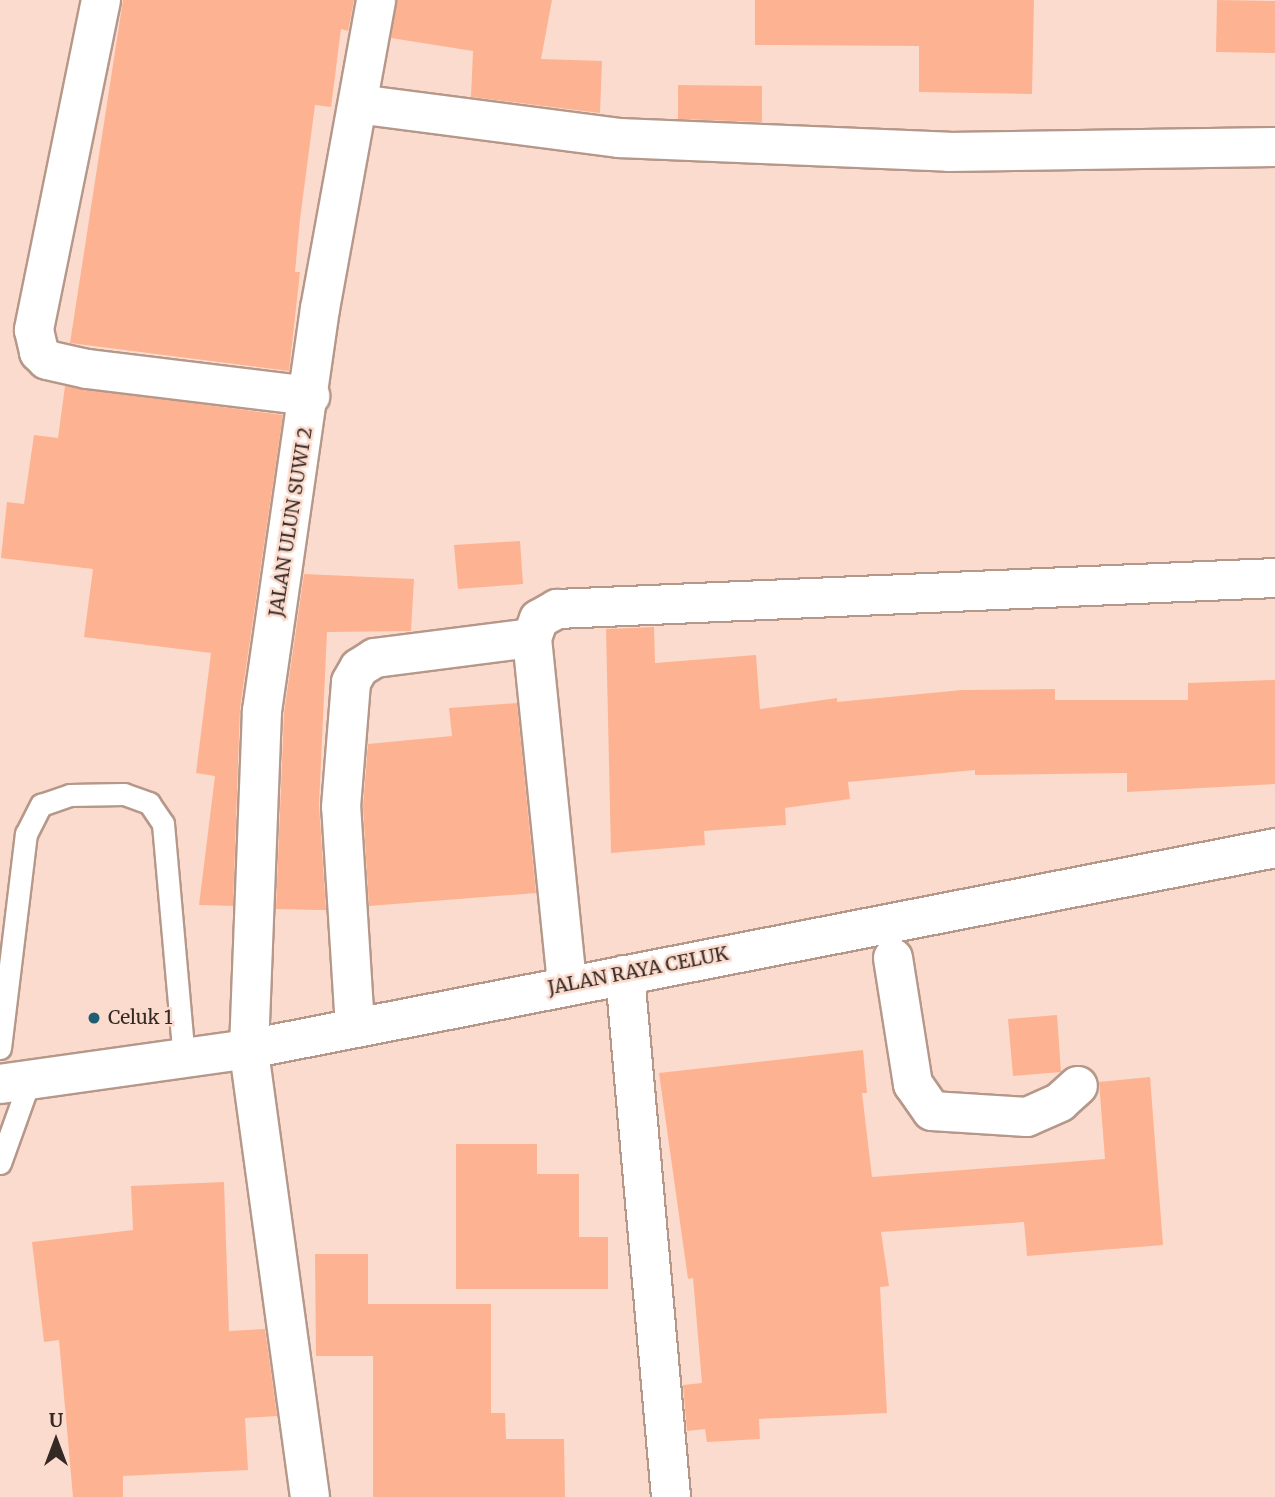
<!DOCTYPE html>
<style>
body{margin:0}
#map{position:relative;width:1275px;height:1497px;overflow:hidden;background:#fbdbcd;font-family:Merriweather,serif}
div>[style]{position:absolute}
.building>*{inset:0;background:#fdb392}
.roads{filter:drop-shadow(2px 0 #b6988a) drop-shadow(-2px 0 #b6988a) drop-shadow(0 2px #b6988a) drop-shadow(0 -2px #b6988a)}
.service>*{height:21px;margin:-10.5px;padding:0 10.5px;transform-origin:10.5px;border-radius:10.5px;background:#fff}
.minor>*{height:38px;margin:-19px;padding:0 19px;transform-origin:19px;border-radius:19px;background:#fff}
.trunk>*{height:38px;margin:-19px;padding:0 19px;transform-origin:19px;border-radius:19px;background:#fff}
.dots>*{width:19px;height:19px;translate:-50% -50%;box-sizing:border-box;border:4px solid #fbdbcd;border-radius:50%}
span{translate:-50% -50%;white-space:nowrap;text-align:center;line-height:1.15;-webkit-text-stroke:5px #fbdbcd;paint-order:stroke}
.street-label{font-size:19px;color:#352924}
.poi-label{font-size:19px;color:#352924}
.left{translate:0 -50%;text-align:left}
.north{position:absolute;left:21px;top:1406px;width:70px;height:70px;-webkit-text-stroke:5px #fbdbcd;paint-order:stroke;rotate:0deg;font-size:19px;font-weight:700;line-height:28px;text-align:center;color:#352924}
.north::after{content:'';display:block;margin:auto;width:24px;height:32px;background:#352924;clip-path:polygon(50% 0,100% 100%,50% 72%,0 100%)}
</style>
<div id="map">
<div class="building">
<div style="clip-path:polygon(123px 0,354px 0,348px 31px,341px 29px,331px 107px,315px 105px,300px 219px,295px 272px,300px 272px,289px 371px,70px 343px)"></div>
<div style="clip-path:polygon(397px 0,552px 0,541px 59px,602px 61px,600px 113px,471px 97px,473px 51px,391px 38px)"></div>
<div style="clip-path:polygon(755px 0,1034px 0,1032px 94px,919px 92px,919px 46px,755px 45px)"></div>
<div style="clip-path:polygon(1217px 0,1275px 1px,1275px 53px,1216px 52px)"></div>
<div style="clip-path:polygon(678px 85px,762px 86px,762px 122px,678px 119px)"></div>
<div style="clip-path:polygon(65px 386px,283px 415px,240px 708px,233px 906px,199px 905px,215px 776px,196px 773px,211px 653px,84px 637px,93px 569px,1px 558px,7px 502px,24px 504px,34px 435px,58px 438px)"></div>
<div style="clip-path:polygon(520px 541px,523px 584px,458px 589px,454px 545px)"></div>
<div style="clip-path:polygon(304px 574px,414px 579px,411px 631px,327px 632px,319px 805px,326px 910px,316px 910px,276px 909px,284px 713px)"></div>
<div style="clip-path:polygon(654px 627px,655px 663px,756px 655px,760px 709px,837px 698px,837px 702px,962px 690px,1055px 689px,1055px 700px,1188px 700px,1188px 683px,1275px 680px,1275px 784px,1127px 792px,1127px 773px,975px 775px,975px 770px,848px 782px,850px 799px,785px 808px,786px 825px,704px 831px,705px 845px,611px 853px,606px 629px)"></div>
<div style="clip-path:polygon(517px 703px,536px 893px,369px 906px,363px 807px,368px 744px,452px 736px,449px 708px)"></div>
<div style="clip-path:polygon(1057px 1015px,1061px 1072px,1013px 1076px,1008px 1019px)"></div>
<div style="clip-path:polygon(863px 1050px,867px 1093px,862px 1093px,872px 1177px,1105px 1159px,1099px 1082px,1150px 1077px,1163px 1245px,1027px 1256px,1024px 1222px,881px 1232px,889px 1286px,880px 1287px,887px 1413px,759px 1419px,760px 1439px,707px 1442px,705px 1429px,687px 1431px,683px 1385px,702px 1383px,693px 1278px,688px 1279px,659px 1073px)"></div>
<div style="clip-path:polygon(456px 1144px,537px 1144px,537px 1174px,579px 1174px,579px 1237px,608px 1237px,608px 1289px,456px 1289px)"></div>
<div style="clip-path:polygon(224px 1182px,229px 1331px,265px 1329px,277px 1416px,245px 1418px,248px 1470px,123px 1476px,123px 1497px,73px 1497px,59px 1340px,44px 1342px,32px 1242px,133px 1230px,131px 1186px)"></div>
<div style="clip-path:polygon(315px 1254px,368px 1254px,368px 1304px,491px 1304px,491px 1413px,505px 1413px,506px 1439px,564px 1439px,565px 1497px,373px 1497px,373px 1356px,316px 1356px)"></div>
</div>
<div class="roads">
<div class="service">
<div style="left:0;top:1048px;width:216px;rotate:-83.1deg"></div>
<div style="left:26px;top:834px;width:33px;rotate:-63deg"></div>
<div style="left:41px;top:805px;width:31px;rotate:-19deg"></div>
<div style="left:70px;top:795px;width:54px;rotate:-1.1deg"></div>
<div style="left:124px;top:794px;width:27px;rotate:20deg"></div>
<div style="left:149px;top:803px;width:25px;rotate:56deg"></div>
<div style="left:163px;top:824px;width:235px;rotate:84.9deg"></div>
<div style="left:0;top:1163px;width:86px;rotate:-70.3deg"></div>
</div>
<div class="minor">
<div style="left:101px;top:0;width:337px;rotate:101.5deg"></div>
<div style="left:34px;top:330px;width:23px;rotate:77deg"></div>
<div style="left:39px;top:352px;width:11px;rotate:45deg"></div>
<div style="left:47px;top:360px;width:41px;rotate:12.7deg"></div>
<div style="left:87px;top:369px;width:225px;rotate:6.9deg"></div>
<div style="left:358px;top:104px;width:263px;rotate:7.4deg"></div>
<div style="left:619px;top:138px;width:330px;rotate:2.4deg"></div>
<div style="left:949px;top:152px;width:326px;rotate:-0.9deg"></div>
<div style="left:893px;top:958px;width:128px;rotate:81deg"></div>
<div style="left:913px;top:1084px;width:33px;rotate:55deg"></div>
<div style="left:932px;top:1111px;width:95px;rotate:3.6deg"></div>
<div style="left:1027px;top:1117px;width:36px;rotate:-24deg"></div>
<div style="left:1060px;top:1102px;width:24px;rotate:-42deg"></div>
<div style="left:625px;top:975px;width:524px;rotate:84.96deg"></div>
<div style="left:567px;top:983px;width:347px;rotate:-95.8deg"></div>
<div style="left:532px;top:638px;width:20px;rotate:-70deg"></div>
<div style="left:539px;top:619px;width:21px;rotate:-29deg"></div>
<div style="left:557px;top:609px;width:719px;rotate:-2.47deg"></div>
<div style="left:355px;top:1027px;width:220px;rotate:-93.6deg"></div>
<div style="left:341px;top:807px;width:125px;rotate:-85.4deg"></div>
<div style="left:351px;top:682px;width:16px;rotate:-60deg"></div>
<div style="left:359px;top:668px;width:19px;rotate:-32deg"></div>
<div style="left:375px;top:658px;width:158px;rotate:-7.3deg"></div>
<div style="left:310px;top:1497px;width:452px;rotate:-97.8deg"></div>
<div style="left:249px;top:1049px;width:338px;rotate:-87.8deg"></div>
<div style="left:262px;top:711px;width:406px;rotate:-81.8deg"></div>
<div style="left:320px;top:309px;width:314px;rotate:-79.7deg"></div>
</div>
<div class="trunk">
<div style="left:0;top:1084px;width:251px;rotate:-8deg"></div>
<div style="left:249px;top:1049px;width:1046px;rotate:-11.08deg"></div>
</div>
</div>
<div class="dots">
<div style="left:94px;top:1018px;background:#1e5d73"></div>
</div>
<div class="street-label">
<span style="left:291px;top:522px;rotate:-81deg">JALAN ULUN SUWI 2</span>
<span style="left:638px;top:971px;rotate:-11deg">JALAN RAYA CELUK</span>
</div>
<div class="poi-label">
<span class="left" style="left:108px;top:1018px">Celuk 1</span>
</div>
<div class="north">U</div>
</div>
